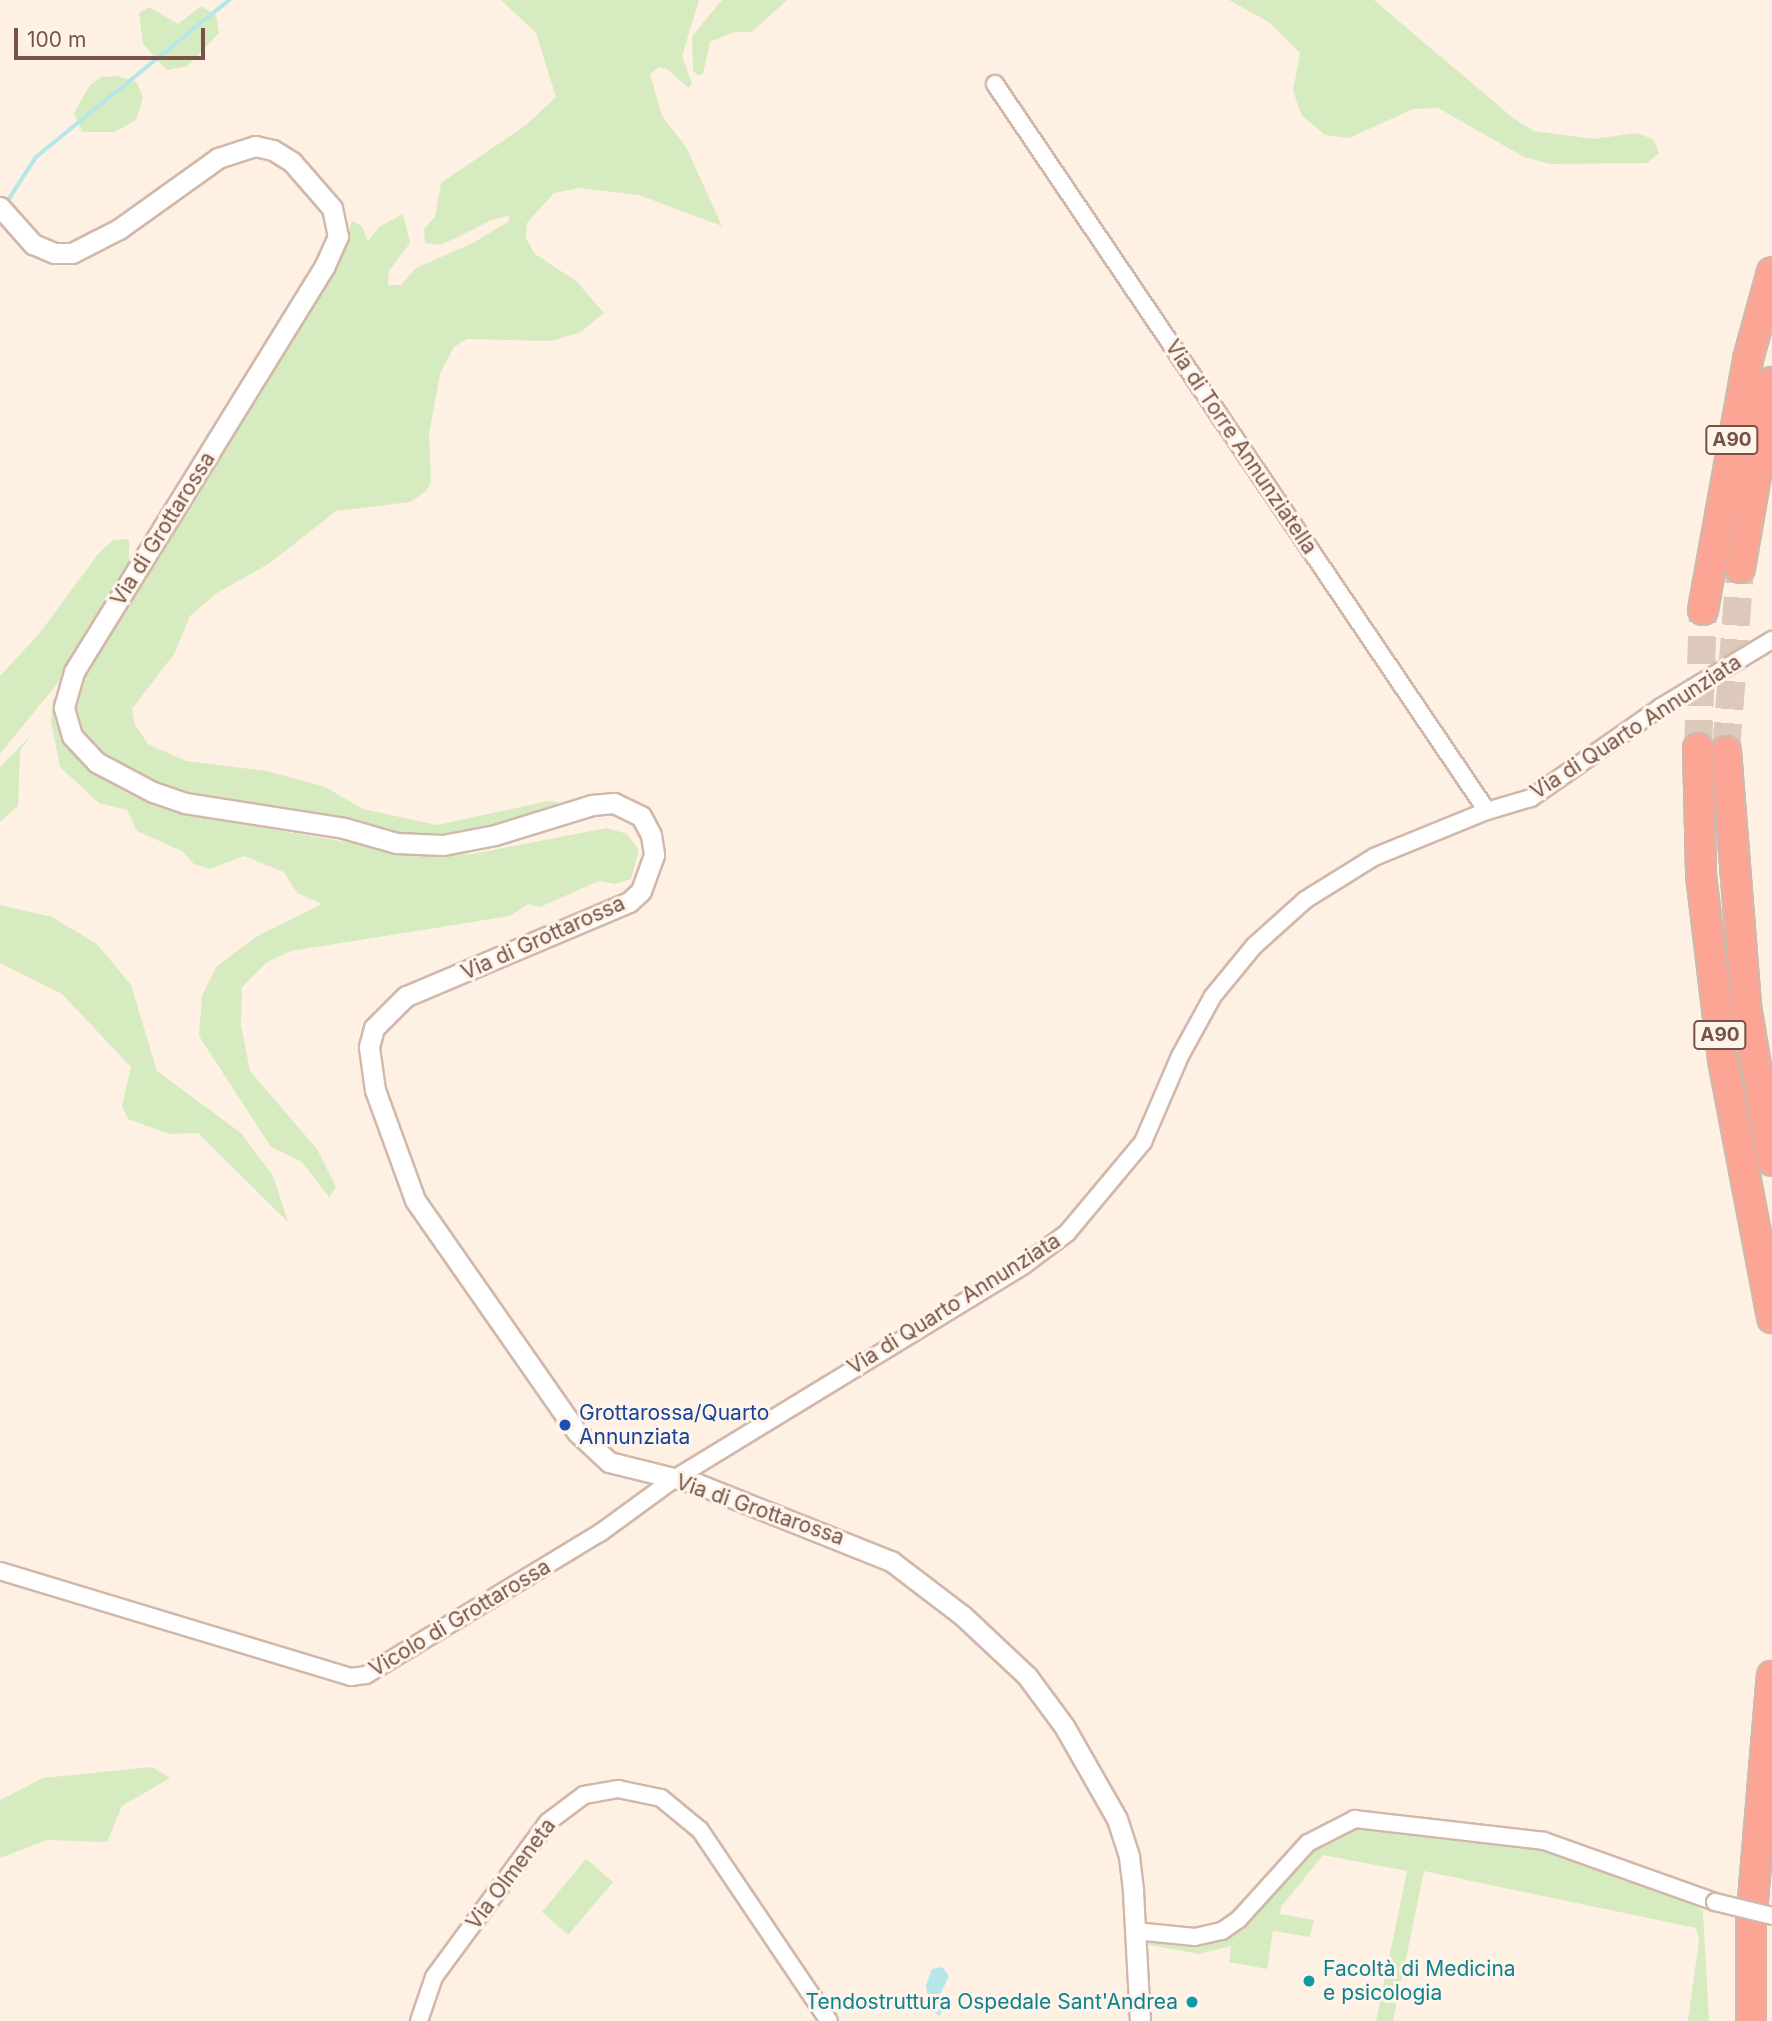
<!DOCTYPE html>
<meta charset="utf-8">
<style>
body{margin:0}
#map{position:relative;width:1772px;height:2021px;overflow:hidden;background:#fef0e2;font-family:Inter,sans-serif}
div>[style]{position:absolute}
.green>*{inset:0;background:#d6ecc0}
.water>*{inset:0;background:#b5e7e9}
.stream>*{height:3.5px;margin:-1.75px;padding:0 1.75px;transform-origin:1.75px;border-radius:1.75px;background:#b5e7e9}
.motorway-tunnel>*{height:28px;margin-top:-14px;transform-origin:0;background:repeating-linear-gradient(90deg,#dcc9bb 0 28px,transparent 0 42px)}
.roads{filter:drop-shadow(2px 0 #d2b8ab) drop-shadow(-2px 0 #d2b8ab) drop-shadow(0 2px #d2b8ab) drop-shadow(0 -2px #d2b8ab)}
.minor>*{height:16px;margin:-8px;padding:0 8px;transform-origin:8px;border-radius:8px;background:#fff}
.tertiary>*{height:19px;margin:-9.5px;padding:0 9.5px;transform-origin:9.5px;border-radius:9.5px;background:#fff}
.motorway>*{height:28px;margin:-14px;padding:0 14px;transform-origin:14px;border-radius:14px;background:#fca594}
.bridges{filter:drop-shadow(2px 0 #d2b8ab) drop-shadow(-2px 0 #d2b8ab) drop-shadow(0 2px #d2b8ab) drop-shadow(0 -2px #d2b8ab)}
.minor-bridge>*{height:16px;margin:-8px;padding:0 8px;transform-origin:8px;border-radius:8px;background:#fff}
.dots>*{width:19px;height:19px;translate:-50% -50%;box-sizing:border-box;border:4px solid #fff4ea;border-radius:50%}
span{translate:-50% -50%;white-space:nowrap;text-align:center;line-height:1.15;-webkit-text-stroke:6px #fff4ea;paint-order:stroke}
.shield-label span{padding:2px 5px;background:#fff4ea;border:2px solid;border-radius:5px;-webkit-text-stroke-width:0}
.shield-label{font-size:19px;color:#775347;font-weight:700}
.street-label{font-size:21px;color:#775347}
.transit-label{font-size:21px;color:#164399}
.left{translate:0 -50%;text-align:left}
.culture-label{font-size:21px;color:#0d838f}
.right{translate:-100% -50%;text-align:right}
.scale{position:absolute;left:14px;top:28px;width:191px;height:32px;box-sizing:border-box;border:4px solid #775347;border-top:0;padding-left:9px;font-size:21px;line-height:24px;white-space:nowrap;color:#775347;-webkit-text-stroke:5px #fff4ea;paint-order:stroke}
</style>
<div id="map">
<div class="green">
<div style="clip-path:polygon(501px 0,699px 0,682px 56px,692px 83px,689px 88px,667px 69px,659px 67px,650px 74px,662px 116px,686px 147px,722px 226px,639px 195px,579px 188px,554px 193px,527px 223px,526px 238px,535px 254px,576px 281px,604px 313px,581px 332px,551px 341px,467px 339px,454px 347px,440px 374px,429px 434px,431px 483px,425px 492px,410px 502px,336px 511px,270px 563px,217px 593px,190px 616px,174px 654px,132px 709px,135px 725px,148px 744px,186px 761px,267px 771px,325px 787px,363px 809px,437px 825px,548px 801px,559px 802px,557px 807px,451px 841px,403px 840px,143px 788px,88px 745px,72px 717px,73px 698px,83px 674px,339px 263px,352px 221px,362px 226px,368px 241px,379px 227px,403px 214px,410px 243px,389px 271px,388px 285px,401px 285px,416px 268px,475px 242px,509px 221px,509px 215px,492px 220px,441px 245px,425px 243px,424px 229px,435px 217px,441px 183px,526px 125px,556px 97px,536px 33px)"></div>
<div style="clip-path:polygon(722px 0,787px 0,752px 32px,734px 32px,710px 42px,703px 74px,698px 75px,693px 71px,692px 36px)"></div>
<div style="clip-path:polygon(1229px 0,1374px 0,1513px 118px,1534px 131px,1593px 139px,1636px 133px,1653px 139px,1659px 153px,1647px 163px,1550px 164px,1524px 157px,1438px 108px,1413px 109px,1349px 138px,1325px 135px,1302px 116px,1293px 91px,1300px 53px,1270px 23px)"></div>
<div style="clip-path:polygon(201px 6px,216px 15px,219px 33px,188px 66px,167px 70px,143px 44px,139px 13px,149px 7px,178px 24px)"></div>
<div style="clip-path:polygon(117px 76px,137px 82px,143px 98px,136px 120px,114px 132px,82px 132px,74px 113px,90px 85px,101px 77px)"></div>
<div style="clip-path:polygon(129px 539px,129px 568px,65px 674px,0 754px,0 676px,39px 634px,98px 554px,113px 540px)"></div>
<div style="clip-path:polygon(53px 698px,60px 703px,59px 720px,137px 794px,211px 819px,417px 854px,472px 854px,607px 828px,627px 834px,639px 850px,631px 879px,615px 884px,599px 881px,540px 907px,528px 904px,510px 916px,291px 951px,267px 962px,242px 987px,241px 1025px,250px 1071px,317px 1149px,336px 1187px,329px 1197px,302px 1162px,271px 1147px,199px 1036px,202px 996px,216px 967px,257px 936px,322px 904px,297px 893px,284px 872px,244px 856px,210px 869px,194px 864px,182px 851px,137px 831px,127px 810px,99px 803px,60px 767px,51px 721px)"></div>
<div style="clip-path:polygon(30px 736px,20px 751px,18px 806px,0 822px,0 767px)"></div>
<div style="clip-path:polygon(0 905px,52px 917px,97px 944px,131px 985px,157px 1071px,241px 1133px,273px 1176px,288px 1222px,198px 1133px,169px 1134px,128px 1119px,122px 1106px,131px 1067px,62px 994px,0 963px)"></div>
<div style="clip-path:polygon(152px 1767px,170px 1778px,122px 1806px,107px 1842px,47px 1840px,0 1858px,0 1800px,43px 1778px)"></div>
<div style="clip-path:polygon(1363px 1822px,1546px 1846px,1684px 1898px,1703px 1911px,1709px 2021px,1688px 2021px,1699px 1939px,1696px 1928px,1424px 1871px,1393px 2021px,1376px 2021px,1407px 1871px,1323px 1855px,1281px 1907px,1280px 1914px,1314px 1920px,1310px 1937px,1273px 1931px,1267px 1969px,1229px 1962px,1231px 1946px,1199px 1954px,1149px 1945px,1150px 1939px,1192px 1943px,1214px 1941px,1232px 1932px,1301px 1854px)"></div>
<div style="clip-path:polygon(586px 1859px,613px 1882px,568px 1935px,542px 1912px)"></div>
</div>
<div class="water">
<div style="clip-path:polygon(942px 1967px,949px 1976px,939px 1997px,944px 2009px,939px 2016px,929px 2007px,926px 1985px,932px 1969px)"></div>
</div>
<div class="stream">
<div style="left:5px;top:205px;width:57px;rotate:-57.1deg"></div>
<div style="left:36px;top:157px;width:249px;rotate:-39.1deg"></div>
</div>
<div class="motorway-tunnel">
<div style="left:1698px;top:748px;width:138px;rotate:-87.9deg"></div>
<div style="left:1726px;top:751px;width:184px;rotate:-85.6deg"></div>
</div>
<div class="roads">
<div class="minor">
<div style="left:995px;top:84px;width:878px;rotate:55.91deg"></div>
<div style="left:0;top:1571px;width:367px;rotate:16.8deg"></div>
<div style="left:351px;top:1677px;width:15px;rotate:-8deg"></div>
<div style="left:366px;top:1675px;width:274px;rotate:-31.3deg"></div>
<div style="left:600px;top:1533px;width:92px;rotate:-36.1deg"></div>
<div style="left:674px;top:1479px;width:410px;rotate:-31.4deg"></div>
<div style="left:1024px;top:1265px;width:54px;rotate:-36.7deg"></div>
<div style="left:1067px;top:1233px;width:119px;rotate:-50.1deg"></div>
<div style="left:1143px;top:1142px;width:94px;rotate:-66.7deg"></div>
<div style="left:1180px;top:1056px;width:68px;rotate:-61.2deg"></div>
<div style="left:1213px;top:996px;width:65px;rotate:-50.6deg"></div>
<div style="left:1254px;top:946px;width:69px;rotate:-42deg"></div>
<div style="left:1305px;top:900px;width:81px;rotate:-31.9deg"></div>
<div style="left:1374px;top:857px;width:122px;rotate:-22.2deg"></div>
<div style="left:1487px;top:811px;width:46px;rotate:-16.5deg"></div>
<div style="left:1531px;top:798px;width:159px;rotate:-35deg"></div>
<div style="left:1661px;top:707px;width:130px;rotate:-31.1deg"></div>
<div style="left:1135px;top:1931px;width:60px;rotate:5.7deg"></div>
<div style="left:1195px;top:1937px;width:28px;rotate:-13deg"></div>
<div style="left:1222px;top:1931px;width:21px;rotate:-35deg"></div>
<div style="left:1239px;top:1919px;width:103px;rotate:-47.8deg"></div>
<div style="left:1308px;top:1843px;width:53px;rotate:-27.1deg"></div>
<div style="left:1355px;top:1819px;width:190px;rotate:6.6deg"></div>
<div style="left:1544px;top:1841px;width:182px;rotate:19.6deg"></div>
<div style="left:419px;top:2021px;width:46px;rotate:-71.2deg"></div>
<div style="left:434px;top:1977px;width:192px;rotate:-53.7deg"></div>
<div style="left:548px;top:1822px;width:45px;rotate:-36.9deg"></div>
<div style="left:584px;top:1795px;width:35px;rotate:-10deg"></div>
<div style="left:618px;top:1789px;width:44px;rotate:11.8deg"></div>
<div style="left:661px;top:1798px;width:50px;rotate:39.4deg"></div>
<div style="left:700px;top:1830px;width:230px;rotate:56deg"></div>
</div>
<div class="tertiary">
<div style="left:0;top:207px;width:50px;rotate:48.3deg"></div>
<div style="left:33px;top:244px;width:23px;rotate:23deg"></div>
<div style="left:54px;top:253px;width:18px"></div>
<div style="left:72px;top:253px;width:53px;rotate:-27.1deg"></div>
<div style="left:119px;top:229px;width:122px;rotate:-35.6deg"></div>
<div style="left:218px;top:158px;width:39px;rotate:-18deg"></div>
<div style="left:255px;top:146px;width:18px;rotate:13deg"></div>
<div style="left:273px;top:150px;width:22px;rotate:32deg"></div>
<div style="left:292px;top:162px;width:61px;rotate:49deg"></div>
<div style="left:332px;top:208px;width:29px;rotate:78deg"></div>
<div style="left:338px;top:236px;width:34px;rotate:114deg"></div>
<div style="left:324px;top:267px;width:476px;rotate:121.7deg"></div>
<div style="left:74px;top:672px;width:37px;rotate:106deg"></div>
<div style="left:64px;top:708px;width:29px;rotate:74deg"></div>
<div style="left:72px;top:736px;width:35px;rotate:47deg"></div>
<div style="left:96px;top:762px;width:64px;rotate:27.8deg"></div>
<div style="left:153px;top:792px;width:34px;rotate:19deg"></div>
<div style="left:185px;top:803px;width:161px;rotate:8.9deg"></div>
<div style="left:344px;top:828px;width:54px;rotate:16.1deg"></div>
<div style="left:396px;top:843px;width:47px;rotate:2.4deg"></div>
<div style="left:443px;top:845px;width:53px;rotate:-10.9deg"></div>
<div style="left:495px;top:835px;width:102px;rotate:-17.2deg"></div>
<div style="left:592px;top:805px;width:22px;rotate:-5deg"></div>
<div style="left:614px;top:803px;width:30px;rotate:26deg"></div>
<div style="left:641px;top:816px;width:21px;rotate:62deg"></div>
<div style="left:651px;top:835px;width:20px;rotate:81deg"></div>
<div style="left:654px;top:855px;width:38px;rotate:110deg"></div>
<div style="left:641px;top:891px;width:16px;rotate:137deg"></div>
<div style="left:629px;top:902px;width:242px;rotate:157.1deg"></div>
<div style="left:406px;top:996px;width:45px;rotate:135deg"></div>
<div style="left:374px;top:1028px;width:20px;rotate:105deg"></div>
<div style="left:369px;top:1047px;width:43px;rotate:82.1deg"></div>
<div style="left:375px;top:1090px;width:117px;rotate:70deg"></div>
<div style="left:415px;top:1200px;width:283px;rotate:55.1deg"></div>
<div style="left:577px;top:1432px;width:44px;rotate:43.2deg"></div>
<div style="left:609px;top:1462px;width:92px;rotate:13.9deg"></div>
<div style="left:698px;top:1484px;width:208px;rotate:21.8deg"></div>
<div style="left:891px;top:1561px;width:89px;rotate:37.3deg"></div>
<div style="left:962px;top:1615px;width:89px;rotate:43.2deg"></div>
<div style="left:1027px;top:1676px;width:62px;rotate:53.5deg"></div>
<div style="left:1064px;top:1726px;width:107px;rotate:60.3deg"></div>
<div style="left:1117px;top:1819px;width:40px;rotate:72deg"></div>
<div style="left:1129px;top:1857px;width:35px;rotate:83deg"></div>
<div style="left:1133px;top:1892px;width:129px;rotate:86.9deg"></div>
</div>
<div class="motorway">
<div style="left:1740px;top:568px;width:189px;rotate:-80.2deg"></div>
<div style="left:1703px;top:610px;width:255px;rotate:-79.8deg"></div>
<div style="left:1748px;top:359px;width:90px;rotate:-74.6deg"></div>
<div style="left:1698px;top:748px;width:127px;rotate:88.6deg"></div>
<div style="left:1701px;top:875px;width:186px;rotate:83.2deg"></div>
<div style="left:1723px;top:1060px;width:263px;rotate:79.2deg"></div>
<div style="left:1726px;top:751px;width:256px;rotate:85.5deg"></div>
<div style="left:1746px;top:1006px;width:157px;rotate:80.5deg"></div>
<div style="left:1751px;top:2021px;width:97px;rotate:-90deg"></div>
<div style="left:1751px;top:1924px;width:249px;rotate:-85.2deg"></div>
</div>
</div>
<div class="bridges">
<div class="minor-bridge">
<div style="left:1715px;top:1902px;width:59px;rotate:13.8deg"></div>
</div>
</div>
<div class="dots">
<div style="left:565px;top:1425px;background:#1a4fb4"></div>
<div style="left:1309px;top:1981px;background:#0f9aa8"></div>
<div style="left:1192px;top:2002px;background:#0f9aa8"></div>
</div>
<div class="shield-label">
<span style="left:1732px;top:440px">A90</span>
<span style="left:1720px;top:1035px">A90</span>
</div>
<div class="street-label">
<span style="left:1241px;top:447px;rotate:56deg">Via di Torre Annunziatella</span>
<span style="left:163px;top:529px;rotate:-58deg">Via di Grottarossa</span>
<span style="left:1636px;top:727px;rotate:-33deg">Via di Quarto Annunziata</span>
<span style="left:543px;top:938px;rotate:-24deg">Via di Grottarossa</span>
<span style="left:954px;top:1304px;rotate:-32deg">Via di Quarto Annunziata</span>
<span style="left:760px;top:1510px;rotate:19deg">Via di Grottarossa</span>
<span style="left:460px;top:1618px;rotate:-31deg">Vicolo di Grottarossa</span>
<span style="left:511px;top:1874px;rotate:-53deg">Via Olmeneta</span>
</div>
<div class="transit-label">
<span class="left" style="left:579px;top:1425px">Grottarossa/Quarto<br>Annunziata</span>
</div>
<div class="culture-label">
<span class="left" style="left:1323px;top:1981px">Facoltà di Medicina<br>e psicologia</span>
<span class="right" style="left:1178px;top:2002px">Tendostruttura Ospedale Sant'Andrea</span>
</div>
<div class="scale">100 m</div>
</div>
